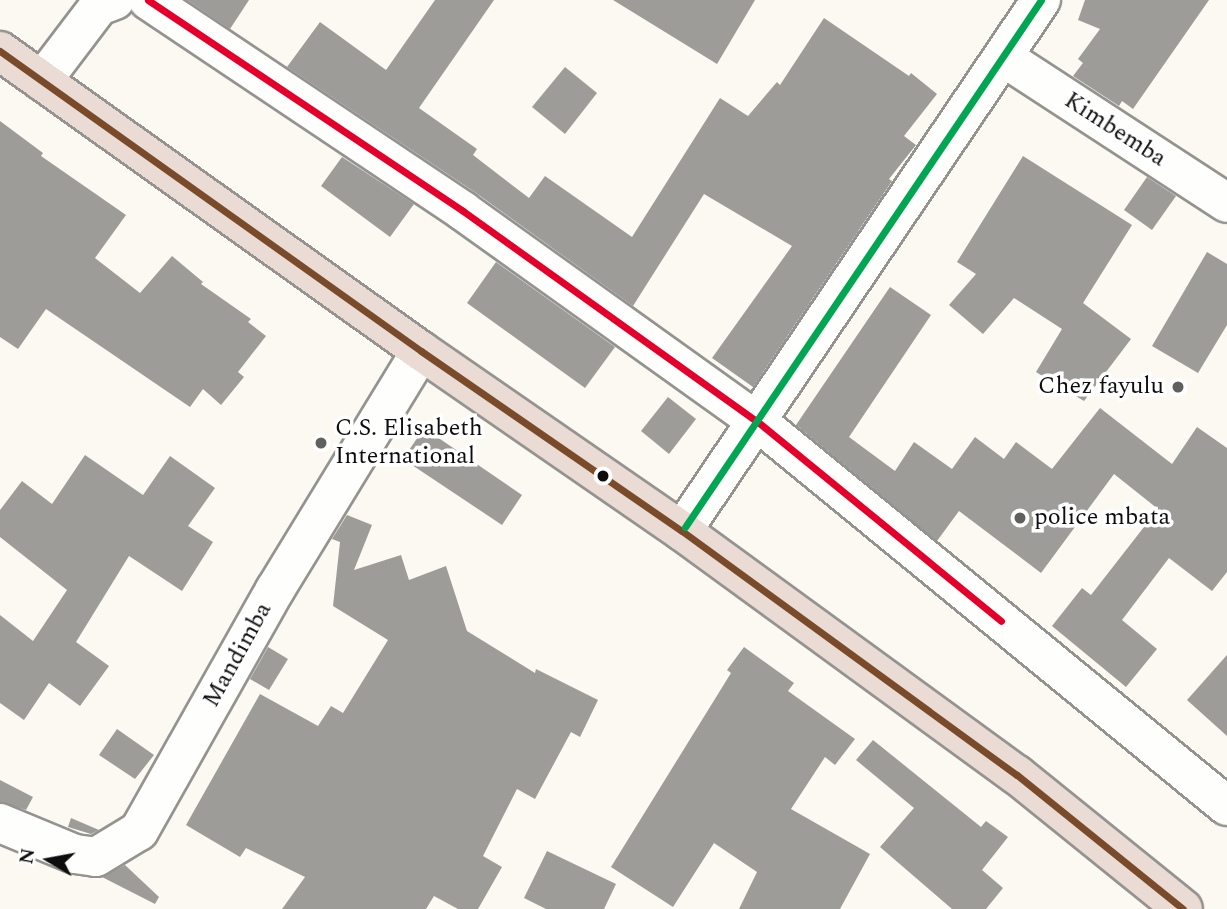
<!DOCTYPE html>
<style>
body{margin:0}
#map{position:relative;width:1227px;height:909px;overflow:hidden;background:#fbf9f2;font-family:Spectral,serif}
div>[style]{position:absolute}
.building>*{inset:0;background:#9e9c98}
.roads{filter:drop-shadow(2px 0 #949390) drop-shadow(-2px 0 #949390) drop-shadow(0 2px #949390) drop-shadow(0 -2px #949390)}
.minor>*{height:38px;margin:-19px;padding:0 19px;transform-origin:19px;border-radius:19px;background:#fefefd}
.highway>*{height:38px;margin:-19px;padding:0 19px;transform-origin:19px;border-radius:19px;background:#eadcd4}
.bus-1>*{height:7px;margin:-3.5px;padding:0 3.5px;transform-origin:3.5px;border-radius:3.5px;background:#e4002b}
.bus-2>*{height:7px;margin:-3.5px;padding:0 3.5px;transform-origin:3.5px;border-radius:3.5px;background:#7a4b2a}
.bus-3>*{height:7px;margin:-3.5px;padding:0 3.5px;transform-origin:3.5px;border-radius:3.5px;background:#00a651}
.dots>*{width:19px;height:19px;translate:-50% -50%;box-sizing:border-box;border:4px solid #fff;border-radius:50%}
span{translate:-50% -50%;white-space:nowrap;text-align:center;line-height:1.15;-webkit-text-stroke:7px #fff;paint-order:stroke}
.street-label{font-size:24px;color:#0d0d0d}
.poi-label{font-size:24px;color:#0d0d0d}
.right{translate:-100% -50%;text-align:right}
.left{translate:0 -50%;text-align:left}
.north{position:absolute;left:14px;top:825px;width:70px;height:70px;-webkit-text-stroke:5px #fff;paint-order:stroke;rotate:280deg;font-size:19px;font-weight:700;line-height:28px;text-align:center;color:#0d0d0d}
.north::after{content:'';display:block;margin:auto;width:24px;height:32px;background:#0d0d0d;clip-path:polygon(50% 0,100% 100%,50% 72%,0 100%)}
</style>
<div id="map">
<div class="building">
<div style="clip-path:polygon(187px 0,249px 0,230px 29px)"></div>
<div style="clip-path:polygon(435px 0,494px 0,419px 108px,477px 149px,473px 155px,529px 198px,545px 176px,632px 237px,720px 98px,748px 116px,777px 82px,780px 85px,824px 18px,909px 76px,911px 73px,937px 94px,904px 136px,916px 145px,889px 179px,892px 181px,753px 387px,712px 358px,792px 246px,704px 194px,633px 306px,476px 193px,287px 67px,320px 22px,386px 70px)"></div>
<div style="clip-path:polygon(613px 0,755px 0,717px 64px)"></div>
<div style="clip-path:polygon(1085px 0,1209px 0,1133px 109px,1122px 101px,1119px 106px,1073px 76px,1083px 63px,1078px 59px,1100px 29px,1078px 20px)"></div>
<div style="clip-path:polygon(565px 67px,597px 93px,565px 134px,532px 107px)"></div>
<div style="clip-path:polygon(0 121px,43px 153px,41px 156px,126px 215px,95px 258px,140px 293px,172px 256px,203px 282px,201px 284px,251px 319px,248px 322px,266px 336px,238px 372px,244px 377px,221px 405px,203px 389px,190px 407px,46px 309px,18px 349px,0 337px)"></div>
<div style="clip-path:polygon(1023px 156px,1132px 225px,1083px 303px,1131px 339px,1084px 401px,1036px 372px,1062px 329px,1014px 298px,983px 334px,949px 305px,976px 274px,957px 262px)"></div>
<div style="clip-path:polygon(342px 157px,414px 204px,390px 237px,321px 186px)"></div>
<div style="clip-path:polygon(1147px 177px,1176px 196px,1152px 230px,1124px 210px)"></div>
<div style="clip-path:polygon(1207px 252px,1227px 264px,1227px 325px,1198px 373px,1152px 346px)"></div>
<div style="clip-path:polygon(496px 262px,615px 347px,585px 388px,467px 303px)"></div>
<div style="clip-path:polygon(890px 287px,931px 315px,849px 437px,895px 471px,914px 442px,952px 469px,975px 437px,1004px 459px,1016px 442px,1052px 469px,1100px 408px,1172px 464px,1197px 427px,1227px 448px,1227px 572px,1212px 591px,1169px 558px,1122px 620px,1157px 649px,1126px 687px,1052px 626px,1082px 588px,1091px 595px,1158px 509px,1114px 474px,1041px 573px,959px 511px,937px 541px,796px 425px)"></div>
<div style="clip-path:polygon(668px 397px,696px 419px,669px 454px,641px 431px)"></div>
<div style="clip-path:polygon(424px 428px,522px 495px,502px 525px,403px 459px)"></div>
<div style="clip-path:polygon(85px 455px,143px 495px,170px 456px,215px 488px,188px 526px,213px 542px,182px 591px,129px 556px,76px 642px,109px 666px,80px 706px,49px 683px,24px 720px,0 703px,0 615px,33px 641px,67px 590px,0 537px,0 510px,22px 481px,52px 504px)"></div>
<div style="clip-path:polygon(347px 515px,372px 525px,354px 570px,401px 555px,409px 580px,446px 566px,467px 631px,535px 673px,536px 669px,598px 700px,580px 737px,571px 732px,535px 799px,517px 789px,483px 856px,502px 867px,478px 909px,458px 909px,434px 896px,426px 909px,282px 909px,305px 877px,246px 848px,240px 857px,186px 825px,260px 694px,318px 726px,331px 706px,343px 713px,388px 640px,333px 606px,340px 542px,332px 539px)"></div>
<div style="clip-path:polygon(268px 647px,288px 659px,269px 690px,250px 679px)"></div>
<div style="clip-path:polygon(744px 647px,794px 683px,788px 691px,855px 739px,835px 765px,825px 757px,791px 809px,870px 854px,840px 909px,739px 909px,757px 872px,714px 843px,673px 907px,611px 867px,731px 673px,727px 670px)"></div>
<div style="clip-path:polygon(1227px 655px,1227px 736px,1187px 700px)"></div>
<div style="clip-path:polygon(117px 729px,154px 755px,135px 779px,99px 755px)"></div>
<div style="clip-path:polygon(873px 740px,981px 827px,986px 821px,1008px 837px,982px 870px,1003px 888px,986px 909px,952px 909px,880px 847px,914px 808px,856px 760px)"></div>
<div style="clip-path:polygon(0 780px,33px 797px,26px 810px,0 802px)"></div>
<div style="clip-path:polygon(71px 818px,99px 830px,91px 834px,68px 827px)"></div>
<div style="clip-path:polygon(547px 851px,616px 884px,604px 909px,546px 909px,524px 898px)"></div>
<div style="clip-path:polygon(125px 865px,159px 897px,155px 904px,102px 877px)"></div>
</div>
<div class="roads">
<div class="minor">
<div style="left:148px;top:0;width:379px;rotate:33.8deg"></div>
<div style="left:463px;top:211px;width:363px;rotate:35.6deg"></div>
<div style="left:758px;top:422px;width:606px;rotate:39.31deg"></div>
<div style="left:1003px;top:57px;width:267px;rotate:33.1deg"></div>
<div style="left:42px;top:81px;width:94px;rotate:-52.8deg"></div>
<div style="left:99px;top:6px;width:17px;rotate:-21deg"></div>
<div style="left:682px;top:531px;width:641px;rotate:-55.94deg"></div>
<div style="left:0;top:823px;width:81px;rotate:22.5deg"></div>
<div style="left:75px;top:854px;width:21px;rotate:8deg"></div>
<div style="left:96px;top:857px;width:50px;rotate:-31.2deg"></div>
<div style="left:139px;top:831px;width:277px;rotate:-60.6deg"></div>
<div style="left:275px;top:590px;width:280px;rotate:-58.6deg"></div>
</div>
<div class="highway">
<div style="left:0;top:51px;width:517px;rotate:35.47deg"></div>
<div style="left:421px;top:351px;width:317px;rotate:34.6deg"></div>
<div style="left:682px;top:531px;width:414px;rotate:36.1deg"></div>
<div style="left:1017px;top:775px;width:213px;rotate:38.9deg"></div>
</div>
</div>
<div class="bus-1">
<div style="left:148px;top:0;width:379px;rotate:33.8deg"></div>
<div style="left:463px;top:211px;width:363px;rotate:35.6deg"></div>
<div style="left:758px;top:422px;width:314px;rotate:39.3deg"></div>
</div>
<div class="bus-2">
<div style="left:0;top:51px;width:517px;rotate:35.47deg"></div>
<div style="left:421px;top:351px;width:317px;rotate:34.6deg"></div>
<div style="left:682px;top:531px;width:414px;rotate:36.1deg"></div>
<div style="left:1017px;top:775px;width:213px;rotate:38.9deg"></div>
</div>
<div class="bus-3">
<div style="left:685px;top:527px;width:636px;rotate:-55.96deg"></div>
</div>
<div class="dots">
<div style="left:1178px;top:387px;background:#60605d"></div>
<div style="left:321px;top:443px;background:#60605d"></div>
<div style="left:603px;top:476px;background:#0d0d0d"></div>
<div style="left:1020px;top:518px;background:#60605d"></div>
</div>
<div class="street-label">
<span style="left:1115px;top:130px;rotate:33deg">Kimbemba</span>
<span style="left:238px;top:655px;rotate:-61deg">Mandimba</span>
</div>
<div class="poi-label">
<span class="right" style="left:1164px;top:387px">Chez fayulu</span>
<span class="left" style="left:335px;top:443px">C.S. Elisabeth<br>International</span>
<span class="left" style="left:1034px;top:518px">police mbata</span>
</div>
<div class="north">N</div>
</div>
